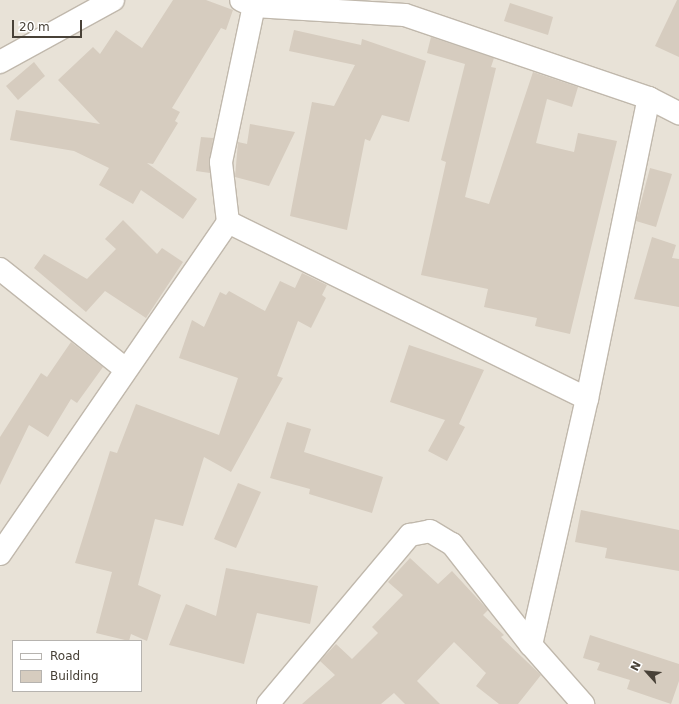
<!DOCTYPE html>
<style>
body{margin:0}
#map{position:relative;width:679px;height:704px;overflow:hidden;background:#f4f1e9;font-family:"DejaVu Sans",sans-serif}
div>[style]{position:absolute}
.residential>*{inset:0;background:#e8e2d7}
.building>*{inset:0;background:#d6ccbf}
.roads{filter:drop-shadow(1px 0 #c0b8ac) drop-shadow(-1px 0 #c0b8ac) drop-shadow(0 1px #c0b8ac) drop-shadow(0 -1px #c0b8ac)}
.minor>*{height:22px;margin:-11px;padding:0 11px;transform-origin:11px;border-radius:11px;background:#fff}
span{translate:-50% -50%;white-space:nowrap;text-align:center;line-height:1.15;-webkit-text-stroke:3px #fff;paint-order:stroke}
.legend{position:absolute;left:12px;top:640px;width:130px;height:52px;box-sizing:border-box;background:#fff;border:1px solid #b6b3af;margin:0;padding:5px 7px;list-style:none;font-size:12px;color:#484137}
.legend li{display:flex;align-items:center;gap:8px;height:20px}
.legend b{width:20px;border:1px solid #b6b3af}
.north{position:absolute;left:627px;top:652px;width:40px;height:40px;-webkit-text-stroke:3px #fff;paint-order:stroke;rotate:297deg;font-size:11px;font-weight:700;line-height:16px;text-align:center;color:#484137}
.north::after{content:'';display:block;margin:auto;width:14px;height:18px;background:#484137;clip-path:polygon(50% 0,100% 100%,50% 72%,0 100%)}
.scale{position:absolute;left:12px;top:20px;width:70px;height:18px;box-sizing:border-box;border:2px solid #484137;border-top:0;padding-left:5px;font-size:12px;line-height:14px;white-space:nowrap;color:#484137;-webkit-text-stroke:3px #fff;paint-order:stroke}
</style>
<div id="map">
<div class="residential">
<div style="clip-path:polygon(evenodd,0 0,679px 0,679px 704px,0 704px,0 0,13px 641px,141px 641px,141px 691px,13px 691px,13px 641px)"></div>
</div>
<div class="building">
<div style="clip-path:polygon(173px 0,206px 0,233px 10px,226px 30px,221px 28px,172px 108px,180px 112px,175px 121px,178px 123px,153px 164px,147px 163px,197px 199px,183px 219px,141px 190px,133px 204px,99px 185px,109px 168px,74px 151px,10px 140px,16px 110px,100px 124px,58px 80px,93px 47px,100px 54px,116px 30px,142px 48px)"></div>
<div style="clip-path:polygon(677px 0,679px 0,679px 57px,655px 46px)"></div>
<div style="clip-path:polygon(510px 3px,553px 17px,548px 35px,504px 21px)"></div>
<div style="clip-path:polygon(294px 30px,361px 45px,362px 39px,426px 61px,409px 122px,382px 115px,370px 141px,365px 139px,347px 230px,290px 216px,312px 102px,334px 106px,355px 65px,289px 51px)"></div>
<div style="clip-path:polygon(431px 37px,494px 58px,491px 67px,496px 68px,465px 197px,489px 204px,533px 72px,578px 87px,572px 107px,547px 99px,536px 143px,574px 152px,578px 133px,617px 141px,570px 334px,535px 326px,537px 318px,484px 307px,488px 289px,421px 275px,446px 162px,441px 160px,465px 64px,427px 53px)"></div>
<div style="clip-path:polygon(34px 62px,45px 76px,18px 100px,6px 86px)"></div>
<div style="clip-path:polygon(250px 124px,295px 132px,269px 186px,235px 177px,238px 142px,247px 144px)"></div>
<div style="clip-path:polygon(201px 137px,213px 138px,210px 173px,196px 171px)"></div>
<div style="clip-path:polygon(650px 168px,672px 174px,656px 227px,636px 221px)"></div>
<div style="clip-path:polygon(123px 220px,157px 254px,162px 248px,183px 262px,146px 318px,105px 291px,86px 312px,34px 268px,44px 254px,87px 279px,116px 249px,105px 239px)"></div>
<div style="clip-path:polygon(652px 237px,676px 245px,672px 258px,679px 259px,679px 307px,634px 299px)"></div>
<div style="clip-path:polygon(302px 273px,327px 285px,322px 295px,326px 298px,311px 328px,298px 321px,277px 376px,283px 378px,231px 472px,204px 457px,183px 526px,155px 519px,138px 585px,161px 595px,147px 641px,131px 634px,129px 641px,96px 633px,112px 572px,75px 563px,110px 451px,117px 453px,136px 404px,219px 435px,238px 378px,179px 358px,192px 320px,204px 327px,220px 292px,226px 295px,229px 291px,265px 311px,280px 281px,295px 288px)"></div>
<div style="clip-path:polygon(71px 342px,103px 367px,77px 403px,71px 399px,48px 437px,29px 425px,0 485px,0 437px,41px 373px,47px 377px)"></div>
<div style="clip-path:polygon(409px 345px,484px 370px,459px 424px,465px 427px,447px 461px,428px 451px,445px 420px,390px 402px)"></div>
<div style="clip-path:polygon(287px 422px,311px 429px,304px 452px,383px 477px,372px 513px,309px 494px,310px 489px,270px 478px)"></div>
<div style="clip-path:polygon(238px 483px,261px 492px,236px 548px,214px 539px)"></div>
<div style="clip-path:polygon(581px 510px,679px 530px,679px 571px,605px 558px,607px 548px,575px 542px)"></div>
<div style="clip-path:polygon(410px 558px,438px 584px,452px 571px,488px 610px,483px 615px,504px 635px,501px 637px,541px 675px,518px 704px,499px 704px,476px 686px,486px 673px,454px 642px,417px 681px,440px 704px,405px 704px,394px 693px,381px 704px,302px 704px,335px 675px,320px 661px,336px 644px,352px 659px,378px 633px,372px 627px,403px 595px,388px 582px)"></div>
<div style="clip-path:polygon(226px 568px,318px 586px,310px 624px,257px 613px,244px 664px,169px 645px,186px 604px,216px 616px)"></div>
<div style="clip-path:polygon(590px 635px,679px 664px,679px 681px,671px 704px,627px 689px,630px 680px,597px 670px,600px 663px,583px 658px)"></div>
</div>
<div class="roads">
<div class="minor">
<div style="left:241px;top:0;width:14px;rotate:25deg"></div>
<div style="left:254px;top:6px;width:151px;rotate:3.4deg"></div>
<div style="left:405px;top:15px;width:258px;rotate:18.8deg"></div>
<div style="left:649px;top:98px;width:34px;rotate:27deg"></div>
<div style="left:0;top:62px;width:129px;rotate:-28.8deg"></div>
<div style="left:228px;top:222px;width:400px;rotate:26.2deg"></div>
<div style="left:0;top:269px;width:159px;rotate:38.6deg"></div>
<div style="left:0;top:554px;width:403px;rotate:-55.5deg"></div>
<div style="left:228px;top:222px;width:60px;rotate:-96.7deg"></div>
<div style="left:221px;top:162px;width:159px;rotate:-78.1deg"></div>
<div style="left:531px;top:645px;width:252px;rotate:-77.2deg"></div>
<div style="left:587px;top:399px;width:307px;rotate:-78.4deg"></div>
<div style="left:268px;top:704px;width:221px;rotate:-50deg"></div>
<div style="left:410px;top:535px;width:20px;rotate:-11deg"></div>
<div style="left:430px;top:531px;width:26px;rotate:31deg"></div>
<div style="left:452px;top:544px;width:128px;rotate:52deg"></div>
<div style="left:531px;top:645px;width:79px;rotate:48.6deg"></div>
</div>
</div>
<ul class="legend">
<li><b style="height:5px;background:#fff"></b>Road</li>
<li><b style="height:11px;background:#d6ccbf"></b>Building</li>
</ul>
<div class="north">N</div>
<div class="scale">20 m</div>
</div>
